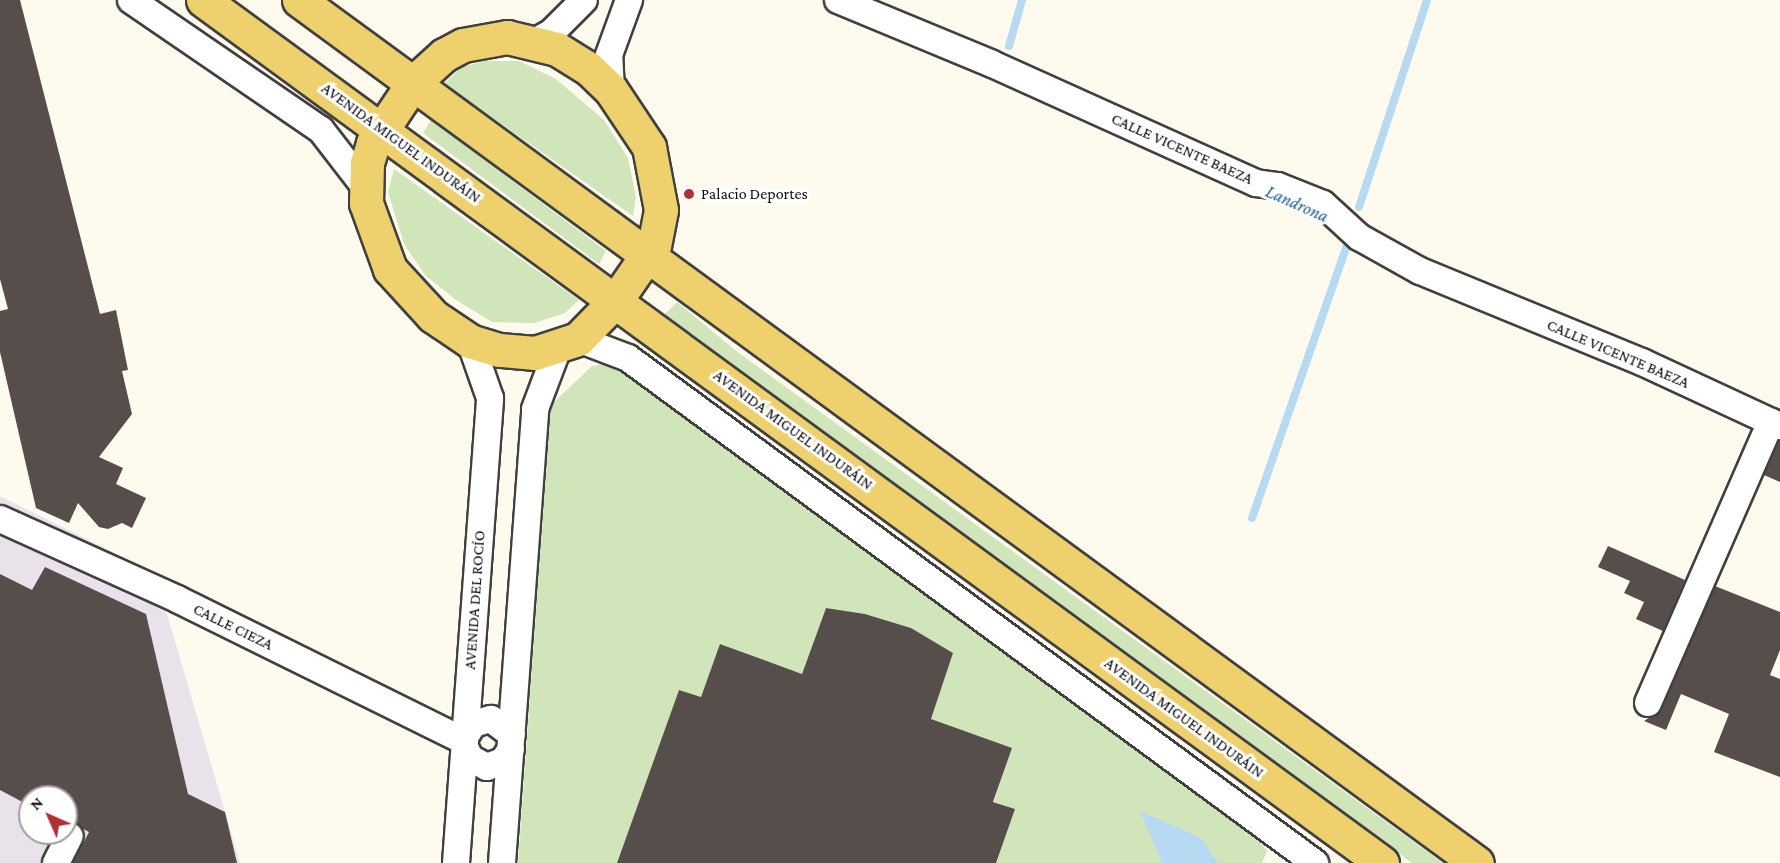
<!DOCTYPE html>
<meta charset="utf-8">
<style>
body{margin:0}
#map{position:relative;width:1780px;height:863px;overflow:hidden;background:#fefbee;font-family:"Crimson Pro",serif}
div>[style]{position:absolute}
.industrial>*{inset:0;background:#eae2eb}
.green>*{inset:0;background:#d0e6ba}
.water>*{inset:0;background:#b6daf1}
.stream>*{height:8px;margin:-4px;padding:0 4px;transform-origin:4px;border-radius:4px;background:#b6daf1}
.building>*{inset:0;background:#554e4a}
.roads{filter:drop-shadow(2px 0 #404040) drop-shadow(-2px 0 #404040) drop-shadow(0 2px #404040) drop-shadow(0 -2px #404040)}
.street>*{height:26px;margin:-13px;padding:0 13px;transform-origin:13px;border-radius:13px;background:#fff}
.primary>*{height:33px;margin:-16.5px;padding:0 16.5px;transform-origin:16.5px;border-radius:16.5px;background:#eed16d}
.dots>*{width:16px;height:16px;translate:-50% -50%;box-sizing:border-box;border:3px solid #fff;border-radius:50%}
span{translate:-50% -50%;white-space:nowrap;text-align:center;line-height:1.15;-webkit-text-stroke:6px #fff;paint-order:stroke}
.street-label{font-size:16px;color:#0d0d0d}
.poi-label{font-size:16px;color:#0d0d0d}
.left{translate:0 -50%;text-align:left}
.water-label{font-size:18px;color:#1f6095;font-style:italic}
.north{position:absolute;left:18px;top:785px;width:60px;height:60px;box-sizing:border-box;background:#fff;border:2px solid #9e9e9e;border-radius:50%;rotate:315deg;font-size:16px;font-weight:700;line-height:24px;text-align:center;color:#0d0d0d}
.north::after{content:'';display:block;margin:auto;width:21px;height:27px;background:#b22f33;clip-path:polygon(50% 0,100% 100%,50% 72%,0 100%)}
</style>
<div id="map">
<div class="industrial">
<div style="clip-path:polygon(evenodd,0 496px,155px 573px,240px 863px,0 863px,0 496px,30px 797px,66px 797px,66px 833px,30px 833px,30px 797px)"></div>
</div>
<div class="green">
<div style="clip-path:polygon(486px 61px,519px 61px,556px 79px,604px 120px,628px 158px,636px 197px,633px 216px,444px 84px,461px 67px)"></div>
<div style="clip-path:polygon(431px 120px,606px 251px,599px 264px,423px 133px)"></div>
<div style="clip-path:polygon(394px 169px,579px 300px,565px 313px,534px 323px,492px 322px,456px 300px,425px 275px,404px 244px,388px 192px)"></div>
<div style="clip-path:polygon(677px 302px,739px 353px,1443px 863px,1412px 863px,664px 315px)"></div>
<div style="clip-path:polygon(614px 362px,1247px 827px,1267px 851px,1262px 863px,996px 863px,1015px 809px,994px 802px,1011px 748px,931px 719px,953px 653px,911px 628px,865px 614px,826px 608px,802px 674px,721px 644px,701px 697px,679px 690px,617px 863px,518px 863px,551px 405px,592px 366px)"></div>
</div>
<div class="water">
<div style="clip-path:polygon(1140px 811px,1201px 838px,1218px 863px,1162px 863px)"></div>
</div>
<div class="stream">
<div style="left:1009px;top:46px;width:48px;rotate:-74.2deg"></div>
<div style="left:1359px;top:207px;width:218px;rotate:-71.8deg"></div>
<div style="left:1252px;top:518px;width:292px;rotate:-70.8deg"></div>
<div style="left:1348px;top:242px;width:7px;rotate:-124deg"></div>
</div>
<div class="building">
<div style="clip-path:polygon(0 0,20px 0,100px 314px,116px 310px,128px 370px,122px 371px,132px 414px,99px 457px,123px 468px,116px 484px,146px 498px,132px 528px,122px 523px,108px 529px,99px 527px,78px 503px,69px 523px,36px 508px,0 352px,0 311px,8px 309px,0 279px)"></div>
<div style="clip-path:polygon(1779px 441px,1780px 441px,1780px 482px,1764px 475px)"></div>
<div style="clip-path:polygon(1608px 546px,1685px 580px,1663px 631px,1636px 619px,1644px 602px,1624px 593px,1630px 581px,1598px 567px)"></div>
<div style="clip-path:polygon(45px 567px,146px 614px,188px 794px,225px 812px,237px 863px,73px 863px,89px 832px,66px 820px,66px 797px,30px 797px,30px 806px,0 790px,0 574px,32px 590px)"></div>
<div style="clip-path:polygon(1715px 586px,1780px 612px,1780px 650px,1770px 675px,1780px 679px,1780px 777px,1714px 752px,1729px 714px,1681px 694px,1666px 730px,1644px 721px,1662px 709px)"></div>
<div style="clip-path:polygon(826px 608px,865px 614px,911px 628px,953px 653px,931px 719px,1012px 748px,993px 802px,1015px 809px,996px 863px,617px 863px,679px 690px,701px 697px,720px 644px,802px 674px)"></div>
</div>
<div class="roads">
<div class="street">
<div style="left:131px;top:0;width:230px;rotate:34.4deg"></div>
<div style="left:321px;top:130px;width:72px;rotate:52.3deg"></div>
<div style="left:838px;top:0;width:165px;rotate:22.5deg"></div>
<div style="left:990px;top:63px;width:292px;rotate:24.3deg"></div>
<div style="left:1256px;top:183px;width:22px;rotate:8deg"></div>
<div style="left:1278px;top:186px;width:48px;rotate:21.8deg"></div>
<div style="left:1323px;top:204px;width:49px;rotate:42.5deg"></div>
<div style="left:1359px;top:237px;width:70px;rotate:29.1deg"></div>
<div style="left:1420px;top:271px;width:240px;rotate:22.3deg"></div>
<div style="left:1642px;top:362px;width:152px;rotate:24.9deg"></div>
<div style="left:536px;top:41px;width:18px;rotate:-29deg"></div>
<div style="left:552px;top:32px;width:45px;rotate:-45deg"></div>
<div style="left:611px;top:90px;width:35px;rotate:-93deg"></div>
<div style="left:609px;top:55px;width:59px;rotate:-70deg"></div>
<div style="left:578px;top:339px;width:53px;rotate:20.8deg"></div>
<div style="left:628px;top:358px;width:853px;rotate:36.32deg"></div>
<div style="left:0;top:519px;width:194px;rotate:24.3deg"></div>
<div style="left:177px;top:599px;width:320px;rotate:26.3deg"></div>
<div style="left:1648px;top:703px;width:307px;rotate:-66.4deg"></div>
<div style="left:465px;top:737px;width:15px;rotate:-58deg"></div>
<div style="left:473px;top:724px;width:19px;rotate:-16deg"></div>
<div style="left:491px;top:719px;width:26px;rotate:37deg"></div>
<div style="left:464px;top:745px;width:14px;rotate:65deg"></div>
<div style="left:470px;top:758px;width:19px;rotate:28deg"></div>
<div style="left:487px;top:767px;width:17px;rotate:-21deg"></div>
<div style="left:503px;top:761px;width:14px;rotate:-56deg"></div>
<div style="left:56px;top:863px;width:30px;rotate:-63deg"></div>
<div style="left:456px;top:863px;width:466px;rotate:-85.8deg"></div>
<div style="left:490px;top:398px;width:60px;rotate:-109.3deg"></div>
<div style="left:502px;top:863px;width:455px;rotate:-85.8deg"></div>
<div style="left:535px;top:409px;width:65px;rotate:-69.3deg"></div>
</div>
<div class="primary">
<div style="left:203px;top:0;width:1461px;rotate:36.2deg"></div>
<div style="left:299px;top:0;width:1460px;rotate:36.23deg"></div>
<div style="left:507px;top:37px;width:51px;rotate:13.5deg"></div>
<div style="left:557px;top:49px;width:36px;rotate:32deg"></div>
<div style="left:588px;top:68px;width:32px;rotate:44deg"></div>
<div style="left:611px;top:90px;width:69px;rotate:56.3deg"></div>
<div style="left:649px;top:147px;width:64px;rotate:79.2deg"></div>
<div style="left:661px;top:210px;width:36px;rotate:101deg"></div>
<div style="left:654px;top:245px;width:67px;rotate:124.6deg"></div>
<div style="left:616px;top:300px;width:54px;rotate:134.3deg"></div>
<div style="left:578px;top:339px;width:45px;rotate:162deg"></div>
<div style="left:535px;top:353px;width:36px;rotate:-175deg"></div>
<div style="left:499px;top:350px;width:30px;rotate:-163deg"></div>
<div style="left:470px;top:341px;width:45px;rotate:-146deg"></div>
<div style="left:433px;top:316px;width:64px;rotate:-132.5deg"></div>
<div style="left:390px;top:269px;width:70px;rotate:-110deg"></div>
<div style="left:366px;top:203px;width:40px;rotate:-88.6deg"></div>
<div style="left:367px;top:163px;width:21px;rotate:-73deg"></div>
<div style="left:373px;top:143px;width:72px;rotate:-56.3deg"></div>
<div style="left:413px;top:83px;width:42px;rotate:-42.1deg"></div>
<div style="left:444px;top:55px;width:21px;rotate:-28deg"></div>
<div style="left:463px;top:45px;width:45px;rotate:-10.3deg"></div>
</div>
</div>
<div class="dots">
<div style="left:689px;top:194px;background:#b22f33"></div>
</div>
<div class="street-label">
<span style="left:401px;top:143px;rotate:36deg">AVENIDA MIGUEL INDURÁIN</span>
<span style="left:1182px;top:149px;rotate:24deg">CALLE VICENTE BAEZA</span>
<span style="left:1618px;top:354px;rotate:23deg">CALLE VICENTE BAEZA</span>
<span style="left:793px;top:430px;rotate:36deg">AVENIDA MIGUEL INDURÁIN</span>
<span style="left:475px;top:600px;rotate:-86deg">AVENIDA DEL ROCÍO</span>
<span style="left:233px;top:627px;rotate:26deg">CALLE CIEZA</span>
<span style="left:1184px;top:718px;rotate:36deg">AVENIDA MIGUEL INDURÁIN</span>
</div>
<div class="poi-label">
<span class="left" style="left:701px;top:194px">Palacio Deportes</span>
</div>
<div class="water-label">
<span style="left:1297px;top:204px;rotate:24deg">Landrona</span>
</div>
<div class="north">N</div>
</div>
